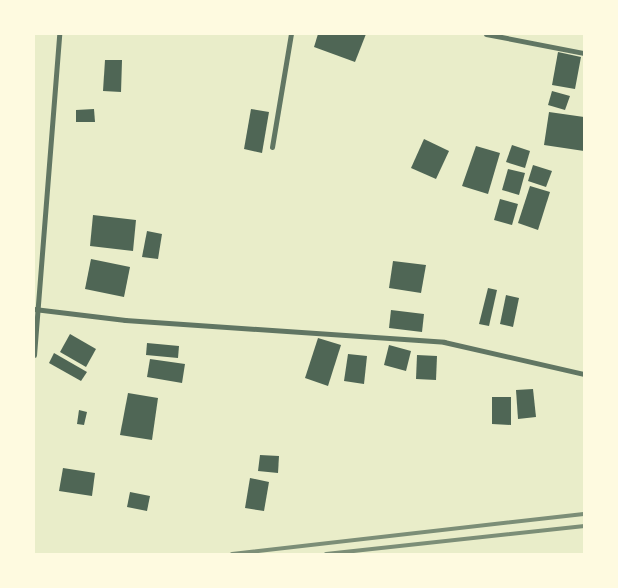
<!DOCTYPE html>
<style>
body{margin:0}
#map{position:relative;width:618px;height:588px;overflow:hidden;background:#e9edc9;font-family:"Titillium Web",sans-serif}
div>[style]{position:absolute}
.building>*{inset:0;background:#4f6655}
.minor>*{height:5px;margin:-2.5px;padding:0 2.5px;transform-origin:2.5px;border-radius:2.5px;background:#617663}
.rail>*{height:4px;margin:-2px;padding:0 2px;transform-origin:2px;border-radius:2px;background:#7c8e77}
span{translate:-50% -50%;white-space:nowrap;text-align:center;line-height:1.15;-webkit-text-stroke:4.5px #fefae0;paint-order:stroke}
.frame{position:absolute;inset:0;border:35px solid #fefae0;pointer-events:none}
</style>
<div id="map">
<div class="building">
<div style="clip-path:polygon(318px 34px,366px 34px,355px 62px,314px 47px)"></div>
<div style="clip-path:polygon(558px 52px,581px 57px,575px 89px,552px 85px)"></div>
<div style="clip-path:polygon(105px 60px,122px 60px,121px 92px,103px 91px)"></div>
<div style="clip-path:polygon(552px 91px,570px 96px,565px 110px,548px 105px)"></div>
<div style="clip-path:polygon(94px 109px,95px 122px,76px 122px,76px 110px)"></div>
<div style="clip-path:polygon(251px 109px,269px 112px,262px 153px,244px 149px)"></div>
<div style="clip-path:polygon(549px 112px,584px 117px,584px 151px,544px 145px)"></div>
<div style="clip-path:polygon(424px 139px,449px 151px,436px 179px,411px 168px)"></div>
<div style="clip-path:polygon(512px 145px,530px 151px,525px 168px,506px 162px)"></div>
<div style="clip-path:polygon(476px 146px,500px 153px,488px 194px,462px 186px)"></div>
<div style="clip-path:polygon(533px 165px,552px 171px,546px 187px,528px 181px)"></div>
<div style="clip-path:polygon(508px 169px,525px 173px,519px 195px,502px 190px)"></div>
<div style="clip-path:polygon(530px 186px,550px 192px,538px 230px,518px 223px)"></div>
<div style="clip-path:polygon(500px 199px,518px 204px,512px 225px,494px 220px)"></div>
<div style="clip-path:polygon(93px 215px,136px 220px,133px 251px,90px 246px)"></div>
<div style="clip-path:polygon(147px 231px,162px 234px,158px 259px,142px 257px)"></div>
<div style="clip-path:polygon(91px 259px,130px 267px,124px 297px,85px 289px)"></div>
<div style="clip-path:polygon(393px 261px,426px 265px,421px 293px,389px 288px)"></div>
<div style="clip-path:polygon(488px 288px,497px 290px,489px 326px,479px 324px)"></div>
<div style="clip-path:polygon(506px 295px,519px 298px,513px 327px,500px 324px)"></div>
<div style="clip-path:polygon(391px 310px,424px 314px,422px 332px,389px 328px)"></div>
<div style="clip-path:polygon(70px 334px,96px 349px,86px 367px,60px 352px)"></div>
<div style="clip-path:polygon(318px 338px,341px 345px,328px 386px,305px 378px)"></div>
<div style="clip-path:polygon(147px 343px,179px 346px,178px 358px,146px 355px)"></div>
<div style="clip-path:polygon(389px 345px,411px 351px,406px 371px,384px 365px)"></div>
<div style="clip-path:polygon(54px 353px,87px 372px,81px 381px,49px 363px)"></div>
<div style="clip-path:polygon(348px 354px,367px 356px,364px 384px,344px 381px)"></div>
<div style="clip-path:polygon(417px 355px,437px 356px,436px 380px,416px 379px)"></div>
<div style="clip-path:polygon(150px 359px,185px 364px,182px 383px,147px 377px)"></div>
<div style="clip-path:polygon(533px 389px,536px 417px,518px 419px,516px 390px)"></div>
<div style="clip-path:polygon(128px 393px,158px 398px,152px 440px,120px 435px)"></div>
<div style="clip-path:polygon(492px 397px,511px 397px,511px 425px,492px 424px)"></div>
<div style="clip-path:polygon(79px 410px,87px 412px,84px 425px,77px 424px)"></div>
<div style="clip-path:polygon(260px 455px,279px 456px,278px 473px,258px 471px)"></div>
<div style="clip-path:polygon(63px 468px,95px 473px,92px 496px,59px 491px)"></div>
<div style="clip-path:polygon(250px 478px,269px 482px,264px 511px,245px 508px)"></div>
<div style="clip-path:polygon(130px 492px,150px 496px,147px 511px,127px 507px)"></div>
</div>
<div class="minor">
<div style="left:486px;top:34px;width:100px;rotate:11deg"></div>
<div style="left:272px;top:147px;width:115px;rotate:-80.5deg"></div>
<div style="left:34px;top:309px;width:92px;rotate:6.9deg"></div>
<div style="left:125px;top:320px;width:320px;rotate:3.9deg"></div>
<div style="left:444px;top:342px;width:144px;rotate:12.9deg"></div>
<div style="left:34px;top:355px;width:322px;rotate:-85.5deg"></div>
</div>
<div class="rail">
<div style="left:232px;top:554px;width:354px;rotate:-6.5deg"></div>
<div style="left:326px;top:554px;width:260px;rotate:-6.2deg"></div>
</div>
<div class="frame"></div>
</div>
